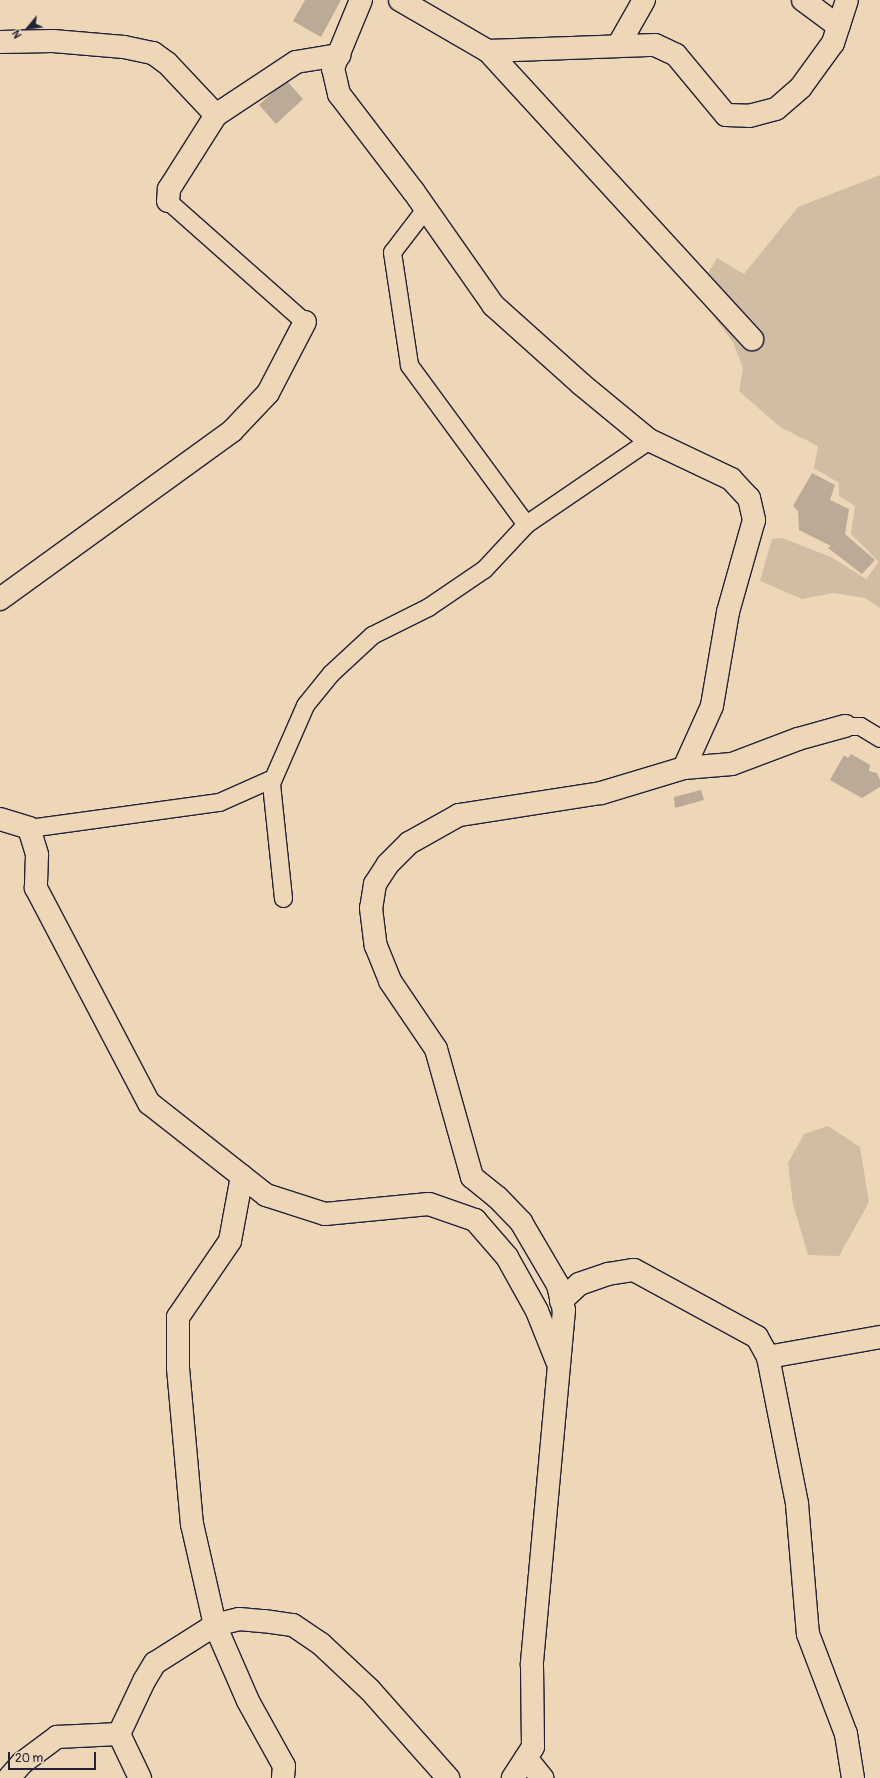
<!DOCTYPE html>
<style>
body{margin:0}
#map{position:relative;width:880px;height:1778px;overflow:hidden;background:#edd7b6;font-family:Pangolin,sans-serif}
div>[style]{position:absolute}
.green>*{inset:0;background:#d0bda4}
.building>*{inset:0;background:#baaa97}
.roads{filter:drop-shadow(1px 0 #22223b) drop-shadow(-1px 0 #22223b) drop-shadow(0 1px #22223b) drop-shadow(0 -1px #22223b)}
.service>*{height:17px;margin:-8.5px;padding:0 8.5px;transform-origin:8.5px;border-radius:8.5px;background:#edd7b6}
.minor>*{height:22px;margin:-11px;padding:0 11px;transform-origin:11px;border-radius:11px;background:#edd7b6}
.tertiary>*{height:22px;margin:-11px;padding:0 11px;transform-origin:11px;border-radius:11px;background:#edd7b6}
span{translate:-50% -50%;white-space:nowrap;text-align:center;line-height:1.15;-webkit-text-stroke:3px #edd7b6;paint-order:stroke}
.north{position:absolute;left:8px;top:8px;width:40px;height:40px;-webkit-text-stroke:3px #edd7b6;paint-order:stroke;rotate:241deg;font-size:11px;font-weight:700;line-height:16px;text-align:center;color:#22223b}
.north::after{content:'';display:block;margin:auto;width:14px;height:18px;background:#22223b;clip-path:polygon(50% 0,100% 100%,50% 72%,0 100%)}
.scale{position:absolute;left:8px;top:1752px;width:88px;height:18px;box-sizing:border-box;border:2px solid #22223b;border-top:0;padding-left:5px;font-size:12px;line-height:14px;white-space:nowrap;color:#22223b;-webkit-text-stroke:3px #edd7b6;paint-order:stroke}
</style>
<div id="map">
<div class="green">
<div style="clip-path:polygon(880px 175px,880px 608px,865px 598px,833px 593px,802px 599px,760px 581px,772px 539px,782px 538px,831px 557px,866px 579px,879px 562px,851px 534px,855px 506px,839px 496px,839px 483px,814px 468px,818px 446px,780px 427px,739px 391px,743px 368px,733px 342px,706px 306px,698px 290px,717px 258px,744px 274px,798px 207px)"></div>
<div style="clip-path:polygon(828px 1126px,860px 1147px,869px 1202px,839px 1256px,808px 1255px,793px 1204px,788px 1163px,804px 1134px)"></div>
</div>
<div class="building">
<div style="clip-path:polygon(305px 0,341px 0,321px 37px,293px 21px)"></div>
<div style="clip-path:polygon(286px 80px,303px 99px,276px 124px,259px 105px)"></div>
<div style="clip-path:polygon(812px 473px,835px 485px,830px 500px,849px 509px,845px 534px,875px 560px,862px 574px,828px 548px,831px 546px,799px 530px,798px 511px,793px 506px)"></div>
<div style="clip-path:polygon(851px 754px,870px 765px,869px 771px,877px 773px,880px 780px,880px 787px,862px 798px,830px 780px,844px 755px,848px 758px)"></div>
<div style="clip-path:polygon(701px 790px,704px 800px,675px 808px,674px 797px)"></div>
</div>
<div class="roads">
<div class="service">
<div style="left:168px;top:201px;width:183px;rotate:41.5deg"></div>
<div style="left:425px;top:209px;width:54px;rotate:127.5deg"></div>
<div style="left:392px;top:252px;width:114px;rotate:81.4deg"></div>
<div style="left:409px;top:365px;width:197px;rotate:53.7deg"></div>
<div style="left:845px;top:726px;width:15px"></div>
<div style="left:860px;top:726px;width:23px;rotate:31deg"></div>
<div style="left:29px;top:828px;width:192px;rotate:-7.8deg"></div>
<div style="left:219px;top:802px;width:59px;rotate:-24deg"></div>
<div style="left:283px;top:898px;width:116px;rotate:-96deg"></div>
<div style="left:271px;top:783px;width:85px;rotate:-66.4deg"></div>
<div style="left:305px;top:705px;width:41px;rotate:-50.9deg"></div>
<div style="left:331px;top:673px;width:56px;rotate:-42.8deg"></div>
<div style="left:372px;top:635px;width:63px;rotate:-26.6deg"></div>
<div style="left:428px;top:607px;width:68px;rotate:-34.2deg"></div>
<div style="left:484px;top:569px;width:62px;rotate:-47deg"></div>
<div style="left:526px;top:524px;width:149px;rotate:-34.3deg"></div>
</div>
<div class="minor">
<div style="left:361px;top:0;width:74px;rotate:112.4deg"></div>
<div style="left:333px;top:68px;width:27px;rotate:77deg"></div>
<div style="left:339px;top:94px;width:123px;rotate:52.6deg"></div>
<div style="left:414px;top:192px;width:138px;rotate:55deg"></div>
<div style="left:493px;top:305px;width:118px;rotate:41.9deg"></div>
<div style="left:581px;top:384px;width:88px;rotate:39.5deg"></div>
<div style="left:649px;top:440px;width:91px;rotate:25.4deg"></div>
<div style="left:731px;top:479px;width:26px;rotate:47deg"></div>
<div style="left:749px;top:498px;width:23px;rotate:77deg"></div>
<div style="left:754px;top:520px;width:96px;rotate:105.8deg"></div>
<div style="left:728px;top:612px;width:95px;rotate:99.7deg"></div>
<div style="left:712px;top:706px;width:68px;rotate:114.3deg"></div>
<div style="left:684px;top:768px;width:87px;rotate:163.2deg"></div>
<div style="left:601px;top:793px;width:144px;rotate:171.2deg"></div>
<div style="left:459px;top:815px;width:57px;rotate:150.8deg"></div>
<div style="left:409px;top:843px;width:30px;rotate:135deg"></div>
<div style="left:388px;top:864px;width:24px;rotate:123deg"></div>
<div style="left:375px;top:884px;width:24px;rotate:99deg"></div>
<div style="left:371px;top:908px;width:38px;rotate:83deg"></div>
<div style="left:376px;top:946px;width:38px;rotate:68deg"></div>
<div style="left:390px;top:981px;width:82px;rotate:55.9deg"></div>
<div style="left:436px;top:1049px;width:133px;rotate:74.3deg"></div>
<div style="left:472px;top:1177px;width:32px;rotate:39deg"></div>
<div style="left:497px;top:1197px;width:35px;rotate:46deg"></div>
<div style="left:521px;top:1222px;width:73px;rotate:59.6deg"></div>
<div style="left:558px;top:1285px;width:26px;rotate:77deg"></div>
<div style="left:564px;top:1310px;width:356px;rotate:95.2deg"></div>
<div style="left:532px;top:1665px;width:82px;rotate:89.3deg"></div>
<div style="left:533px;top:1747px;width:37px;rotate:123deg"></div>
<div style="left:803px;top:0;width:44px;rotate:36.6deg"></div>
<div style="left:0;top:42px;width:53px;rotate:-1.1deg"></div>
<div style="left:53px;top:41px;width:71px;rotate:4.8deg"></div>
<div style="left:124px;top:47px;width:30px;rotate:12deg"></div>
<div style="left:153px;top:53px;width:17px;rotate:36deg"></div>
<div style="left:167px;top:63px;width:71px;rotate:46.7deg"></div>
<div style="left:216px;top:115px;width:96px;rotate:-33.5deg"></div>
<div style="left:296px;top:62px;width:44px;rotate:-9.2deg"></div>
<div style="left:618px;top:46px;width:53px;rotate:-60.5deg"></div>
<div style="left:488px;top:51px;width:167px;rotate:-2.1deg"></div>
<div style="left:655px;top:45px;width:23px;rotate:25deg"></div>
<div style="left:676px;top:55px;width:78px;rotate:50.2deg"></div>
<div style="left:726px;top:115px;width:23px;rotate:2deg"></div>
<div style="left:749px;top:116px;width:28px;rotate:-15deg"></div>
<div style="left:776px;top:109px;width:33px;rotate:-41deg"></div>
<div style="left:801px;top:87px;width:54px;rotate:-54deg"></div>
<div style="left:833px;top:43px;width:45px;rotate:-72deg"></div>
<div style="left:488px;top:51px;width:391px;rotate:47.5deg"></div>
<div style="left:168px;top:201px;width:12px;rotate:-85deg"></div>
<div style="left:169px;top:189px;width:88px;rotate:-57.6deg"></div>
<div style="left:0;top:599px;width:286px;rotate:-35.9deg"></div>
<div style="left:232px;top:431px;width:52px;rotate:-46.5deg"></div>
<div style="left:268px;top:393px;width:80px;rotate:-62.5deg"></div>
<div style="left:684px;top:768px;width:48px;rotate:-4.8deg"></div>
<div style="left:732px;top:764px;width:71px;rotate:-20.7deg"></div>
<div style="left:798px;top:739px;width:49px;rotate:-15.5deg"></div>
<div style="left:0;top:819px;width:30px;rotate:17deg"></div>
<div style="left:29px;top:828px;width:28px;rotate:73deg"></div>
<div style="left:37px;top:855px;width:33px;rotate:92deg"></div>
<div style="left:36px;top:888px;width:243px;rotate:62.3deg"></div>
<div style="left:149px;top:1103px;width:149px;rotate:38.2deg"></div>
<div style="left:266px;top:1195px;width:62px;rotate:17.9deg"></div>
<div style="left:325px;top:1214px;width:104px;rotate:-5.5deg"></div>
<div style="left:429px;top:1204px;width:49px;rotate:19.2deg"></div>
<div style="left:475px;top:1220px;width:49px;rotate:49.1deg"></div>
<div style="left:507px;top:1257px;width:62px;rotate:60.9deg"></div>
<div style="left:537px;top:1311px;width:54px;rotate:68.2deg"></div>
<div style="left:242px;top:1176px;width:66px;rotate:100.5deg"></div>
<div style="left:230px;top:1241px;width:92px;rotate:124.4deg"></div>
<div style="left:178px;top:1317px;width:51px;rotate:90deg"></div>
<div style="left:178px;top:1368px;width:157px;rotate:84.9deg"></div>
<div style="left:192px;top:1524px;width:104px;rotate:77.2deg"></div>
<div style="left:215px;top:1625px;width:83px;rotate:66.5deg"></div>
<div style="left:248px;top:1701px;width:74px;rotate:61deg"></div>
<div style="left:284px;top:1766px;width:12px;rotate:95deg"></div>
<div style="left:561px;top:1301px;width:25px;rotate:-43deg"></div>
<div style="left:579px;top:1284px;width:31px;rotate:-19deg"></div>
<div style="left:608px;top:1274px;width:26px;rotate:-9deg"></div>
<div style="left:634px;top:1270px;width:140px;rotate:28.6deg"></div>
<div style="left:757px;top:1337px;width:23px;rotate:61deg"></div>
<div style="left:768px;top:1357px;width:150px;rotate:78.8deg"></div>
<div style="left:797px;top:1504px;width:130px;rotate:85.2deg"></div>
<div style="left:808px;top:1634px;width:107px;rotate:69.2deg"></div>
<div style="left:846px;top:1734px;width:45px;rotate:81deg"></div>
<div style="left:768px;top:1357px;width:114px;rotate:-10.1deg"></div>
<div style="left:119px;top:1734px;width:59px;rotate:-64.7deg"></div>
<div style="left:144px;top:1681px;width:21px;rotate:-59deg"></div>
<div style="left:155px;top:1663px;width:71px;rotate:-32.3deg"></div>
<div style="left:215px;top:1625px;width:25px;rotate:-14deg"></div>
<div style="left:239px;top:1619px;width:25px;rotate:5deg"></div>
<div style="left:264px;top:1621px;width:29px;rotate:8deg"></div>
<div style="left:293px;top:1625px;width:34px;rotate:34deg"></div>
<div style="left:321px;top:1644px;width:67px;rotate:43.2deg"></div>
<div style="left:370px;top:1690px;width:118px;rotate:48.4deg"></div>
<div style="left:526px;top:1758px;width:26px;rotate:51deg"></div>
</div>
<div class="tertiary">
<div style="left:400px;top:0;width:102px;rotate:30.1deg"></div>
<div style="left:9px;top:1778px;width:20px;rotate:-49deg"></div>
<div style="left:22px;top:1763px;width:44px;rotate:-36.6deg"></div>
<div style="left:57px;top:1737px;width:62px;rotate:-2.8deg"></div>
<div style="left:119px;top:1734px;width:49px;rotate:64.5deg"></div>
</div>
</div>
<div class="north">N</div>
<div class="scale">20 m</div>
</div>
